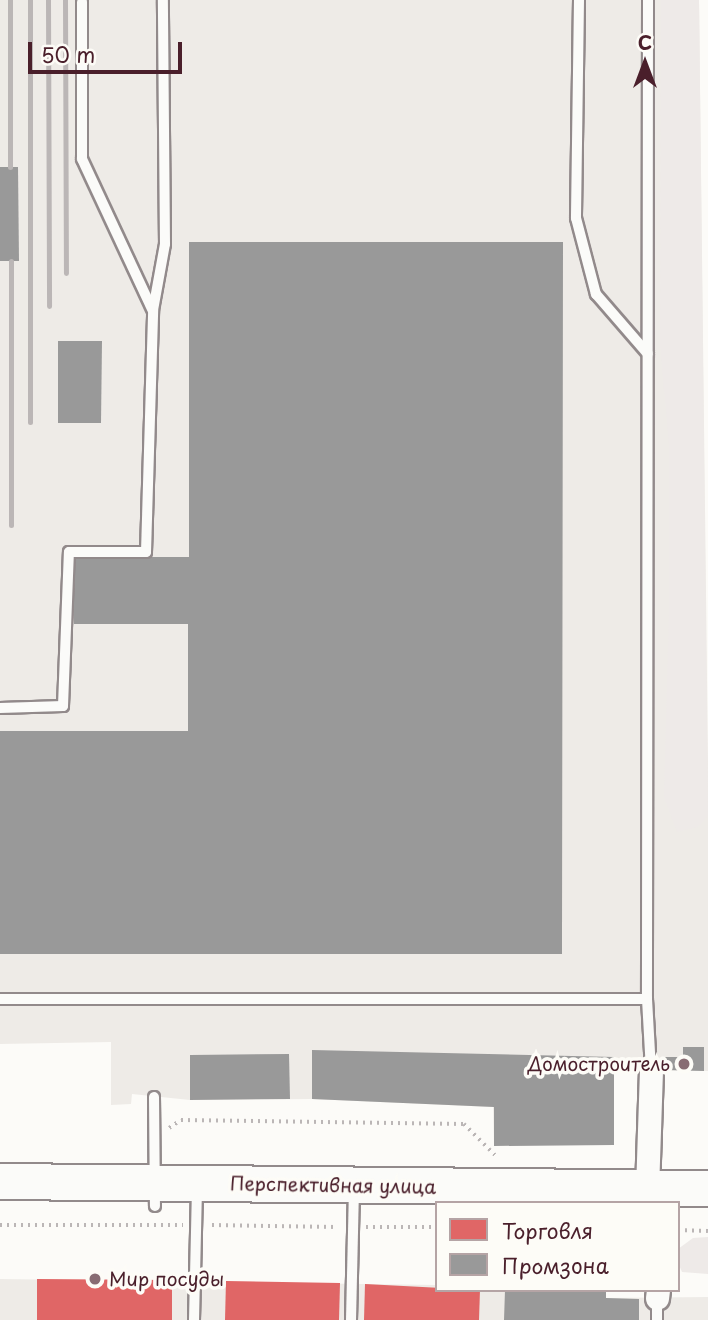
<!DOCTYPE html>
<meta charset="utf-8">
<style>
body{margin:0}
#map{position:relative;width:708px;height:1320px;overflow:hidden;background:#fcfbf8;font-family:"Playpen Sans",sans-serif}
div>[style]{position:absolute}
.built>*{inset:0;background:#eeebe7}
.green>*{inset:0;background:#eeeae8}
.shops>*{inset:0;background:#e06666}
.industry>*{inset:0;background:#999}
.path>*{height:3.5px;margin-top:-1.75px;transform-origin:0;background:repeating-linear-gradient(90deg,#bbb6b6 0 2px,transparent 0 7px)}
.roads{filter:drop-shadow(2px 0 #928a8b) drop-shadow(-2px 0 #928a8b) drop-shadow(0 2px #928a8b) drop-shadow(0 -2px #928a8b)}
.service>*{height:10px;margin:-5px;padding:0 5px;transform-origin:5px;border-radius:5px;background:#fbfbf9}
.minor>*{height:23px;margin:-11.5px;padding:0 11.5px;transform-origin:11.5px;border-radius:11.5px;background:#fbfbf9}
.primary>*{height:35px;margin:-17.5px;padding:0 17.5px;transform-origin:17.5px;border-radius:17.5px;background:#fbfbf9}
.rail>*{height:5px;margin:-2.5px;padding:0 2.5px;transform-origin:2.5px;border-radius:2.5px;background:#bbb6b6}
.dots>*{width:19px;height:19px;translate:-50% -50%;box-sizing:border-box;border:4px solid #fdfcf7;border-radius:50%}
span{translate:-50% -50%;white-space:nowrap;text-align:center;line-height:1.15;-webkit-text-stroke:7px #fdfcf7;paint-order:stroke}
.poi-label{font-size:19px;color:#4a1f2b}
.right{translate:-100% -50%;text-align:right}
.left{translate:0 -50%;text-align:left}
.street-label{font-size:19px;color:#4a1f2b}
.legend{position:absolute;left:435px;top:1201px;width:245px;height:91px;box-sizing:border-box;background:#fdfcf7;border:2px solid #b5a4a5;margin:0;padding:9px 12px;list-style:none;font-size:21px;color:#4a1f2b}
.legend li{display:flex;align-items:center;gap:14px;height:35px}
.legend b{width:35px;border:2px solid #b5a4a5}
.north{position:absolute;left:610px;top:28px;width:70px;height:70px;-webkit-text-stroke:5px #fdfcf7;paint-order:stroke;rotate:0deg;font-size:19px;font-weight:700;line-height:28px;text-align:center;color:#4a1f2b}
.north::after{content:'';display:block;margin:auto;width:24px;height:32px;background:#4a1f2b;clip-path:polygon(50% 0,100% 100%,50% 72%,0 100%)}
.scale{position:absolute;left:28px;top:42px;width:154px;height:32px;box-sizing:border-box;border:4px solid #4a1f2b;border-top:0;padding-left:9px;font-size:21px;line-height:24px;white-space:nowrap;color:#4a1f2b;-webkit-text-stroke:5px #fdfcf7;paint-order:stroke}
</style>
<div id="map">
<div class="built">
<div style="clip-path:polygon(0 0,699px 0,708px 762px,708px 1071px,614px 1069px,494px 1146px,493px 1107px,312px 1099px,190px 1100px,132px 1094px,131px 1104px,111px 1105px,111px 1042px,0 1044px)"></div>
<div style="clip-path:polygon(0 1279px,437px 1285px,437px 1290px,606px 1290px,606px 1298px,708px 1297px,708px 1320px,0 1320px)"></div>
</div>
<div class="green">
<div style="clip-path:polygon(661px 0,699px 0,708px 816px,698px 827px,677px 832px,664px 797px,669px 610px,669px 444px,660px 346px)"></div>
<div style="clip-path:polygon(708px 1237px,708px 1274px,682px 1272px,678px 1263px,678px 1249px,693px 1238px)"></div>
</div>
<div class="shops">
<div style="clip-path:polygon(37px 1279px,172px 1280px,172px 1320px,37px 1320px)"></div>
<div style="clip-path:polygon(226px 1281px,340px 1283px,339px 1320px,225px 1320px)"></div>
<div style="clip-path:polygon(365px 1284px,480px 1290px,479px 1320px,364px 1320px)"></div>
</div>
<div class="industry">
<div style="clip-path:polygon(0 167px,18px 167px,19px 261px,0 261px)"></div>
<div style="clip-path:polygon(189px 242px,563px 242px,562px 954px,0 954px,0 731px,188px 731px,188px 624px,74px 624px,74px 557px,189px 557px)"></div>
<div style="clip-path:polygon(58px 341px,102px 341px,101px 423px,58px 423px)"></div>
<div style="clip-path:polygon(683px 1047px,704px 1047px,704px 1071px,664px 1070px,664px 1057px,683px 1057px)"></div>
<div style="clip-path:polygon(312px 1050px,614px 1057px,614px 1145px,494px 1146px,494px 1107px,312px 1099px)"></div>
<div style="clip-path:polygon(289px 1054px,290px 1099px,190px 1100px,190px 1055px)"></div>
<div style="clip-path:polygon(505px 1290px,606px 1290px,606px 1298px,639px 1299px,639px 1320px,504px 1320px)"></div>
</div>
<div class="path">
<div style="left:169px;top:1128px;width:14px;rotate:-34deg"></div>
<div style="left:181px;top:1120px;width:283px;rotate:0.8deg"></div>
<div style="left:464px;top:1124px;width:48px;rotate:45deg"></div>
<div style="left:0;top:1225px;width:183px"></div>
<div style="left:212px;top:1225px;width:125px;rotate:0.9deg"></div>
<div style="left:366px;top:1227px;width:71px"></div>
<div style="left:678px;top:1230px;width:30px;rotate:2deg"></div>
</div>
<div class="roads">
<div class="service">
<div style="left:579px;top:0;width:218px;rotate:90.8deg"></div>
<div style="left:576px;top:218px;width:79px;rotate:75.3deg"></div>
<div style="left:596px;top:294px;width:79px;rotate:49.1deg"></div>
<div style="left:648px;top:0;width:999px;rotate:90.06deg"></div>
<div style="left:647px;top:999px;width:71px;rotate:86.8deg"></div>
<div style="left:82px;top:2px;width:157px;rotate:90deg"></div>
<div style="left:82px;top:159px;width:166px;rotate:65deg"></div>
<div style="left:0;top:708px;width:63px;rotate:-1.8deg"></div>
<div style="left:63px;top:706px;width:154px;rotate:-87.8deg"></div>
<div style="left:69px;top:552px;width:77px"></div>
<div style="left:146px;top:552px;width:242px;rotate:-88.3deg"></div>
<div style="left:153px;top:310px;width:67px;rotate:-79.7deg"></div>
<div style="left:165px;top:244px;width:244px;rotate:-90.5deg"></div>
<div style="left:0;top:999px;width:647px"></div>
<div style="left:154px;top:1097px;width:109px;rotate:89.5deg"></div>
<div style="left:657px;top:1298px;width:22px;rotate:90deg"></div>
<div style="left:194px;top:1320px;width:134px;rotate:-88.7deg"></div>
<div style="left:351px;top:1320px;width:133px;rotate:-88.7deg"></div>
</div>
<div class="minor">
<div style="left:651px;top:1070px;width:118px;rotate:91.9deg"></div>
<div style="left:647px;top:1188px;width:12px;rotate:55deg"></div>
<div style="left:657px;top:1298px;width:8px;rotate:-83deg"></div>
</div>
<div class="primary">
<div style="left:0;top:1181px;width:708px;rotate:0.57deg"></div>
</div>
</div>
<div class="rail">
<div style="left:10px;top:0;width:167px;rotate:90deg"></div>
<div style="left:30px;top:0;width:422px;rotate:90deg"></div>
<div style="left:48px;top:0;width:306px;rotate:89.8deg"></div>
<div style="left:65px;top:0;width:273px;rotate:89.8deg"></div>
<div style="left:11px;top:261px;width:264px;rotate:90deg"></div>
</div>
<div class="dots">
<div style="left:684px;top:1064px;background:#886c73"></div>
<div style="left:95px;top:1279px;background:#886c73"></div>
</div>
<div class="poi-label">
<span class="right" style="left:670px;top:1064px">Домостроитель</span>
<span class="left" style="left:109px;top:1279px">Мир посуды</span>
</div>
<div class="street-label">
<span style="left:333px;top:1185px;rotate:1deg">Перспективная улица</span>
</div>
<ul class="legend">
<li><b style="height:19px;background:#e06666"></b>Торговля</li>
<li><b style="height:19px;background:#999"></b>Промзона</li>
</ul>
<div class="north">С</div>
<div class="scale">50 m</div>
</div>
